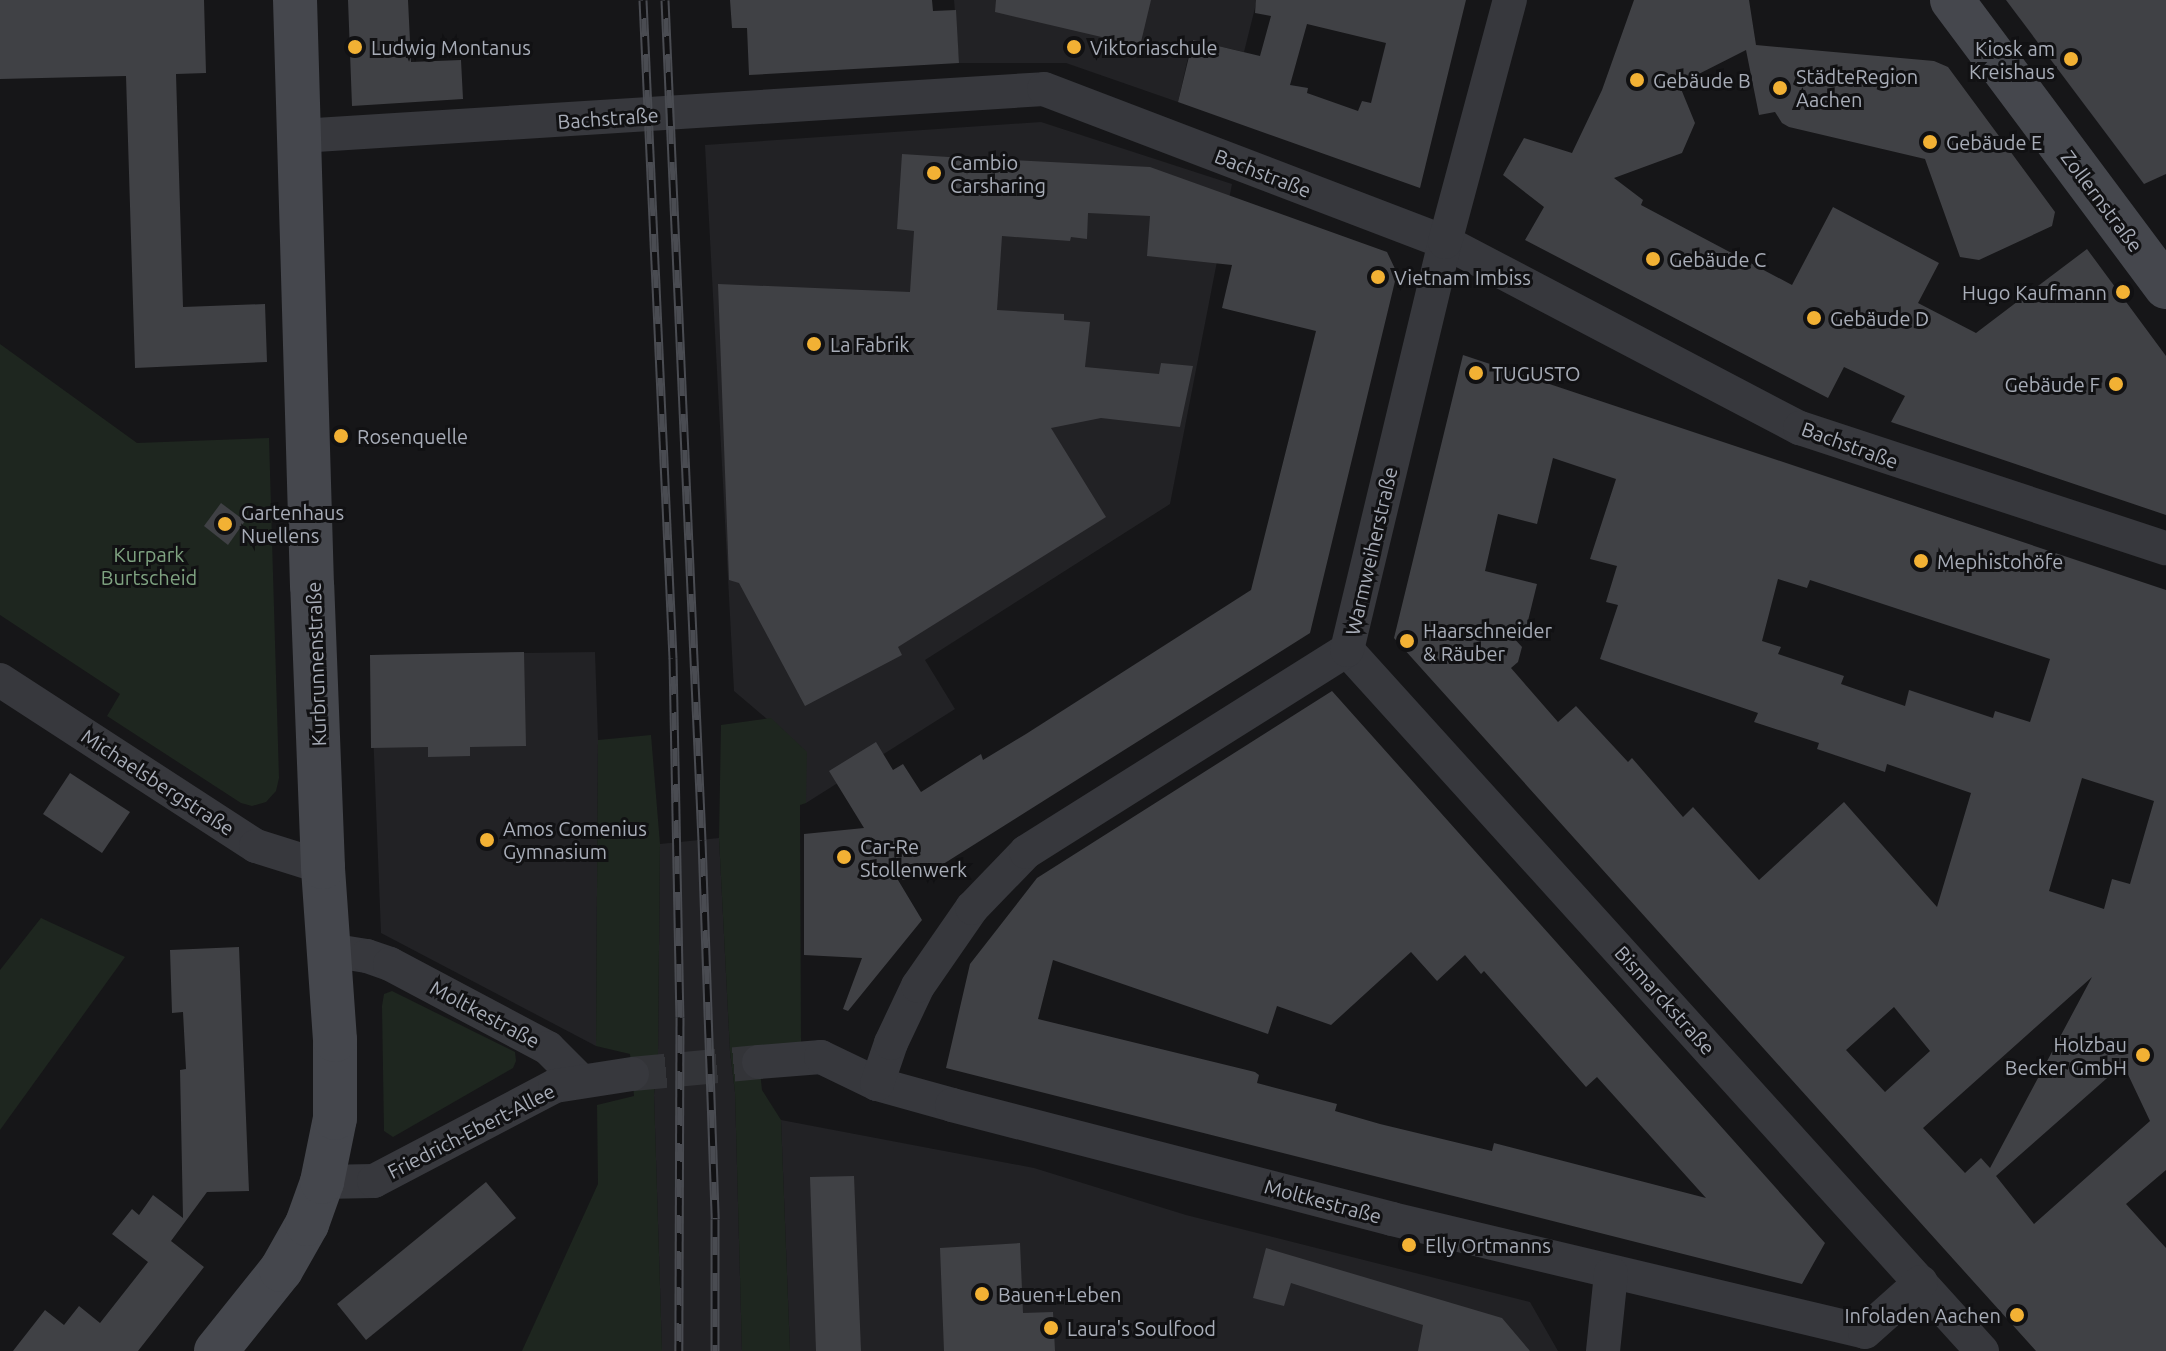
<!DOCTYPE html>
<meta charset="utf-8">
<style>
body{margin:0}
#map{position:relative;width:2166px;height:1351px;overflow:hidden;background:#161618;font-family:Ubuntu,sans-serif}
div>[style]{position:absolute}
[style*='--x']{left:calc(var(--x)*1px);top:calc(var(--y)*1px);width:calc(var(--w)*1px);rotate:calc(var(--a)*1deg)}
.built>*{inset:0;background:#222225}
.green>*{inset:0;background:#1e261f}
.building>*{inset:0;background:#404145}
.street-tunnel>*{height:34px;margin-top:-17px;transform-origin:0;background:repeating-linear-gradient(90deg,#333438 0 34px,transparent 0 51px)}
.street>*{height:34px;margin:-17px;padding:0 17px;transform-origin:17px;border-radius:17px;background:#37383d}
.secondary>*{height:44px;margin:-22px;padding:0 22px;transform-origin:22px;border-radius:22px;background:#45474d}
.rail>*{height:9px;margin-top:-4.5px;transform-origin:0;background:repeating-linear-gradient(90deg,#111113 0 18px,#4a4c52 0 36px);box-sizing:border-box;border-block:2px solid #4a4c52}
.dots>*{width:22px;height:22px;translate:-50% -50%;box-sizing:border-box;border:4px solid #111113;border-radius:50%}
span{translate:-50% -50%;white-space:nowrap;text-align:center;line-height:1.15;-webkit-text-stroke:6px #111113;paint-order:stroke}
.poi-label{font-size:20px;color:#a8adb8}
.left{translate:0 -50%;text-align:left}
.right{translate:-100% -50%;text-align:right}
.street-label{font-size:20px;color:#a8adb8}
.park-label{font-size:20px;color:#7fa381}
</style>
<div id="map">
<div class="built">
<div style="clip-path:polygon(954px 0,1257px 0,1244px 52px,1192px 40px,1178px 102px,1066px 63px,959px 63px)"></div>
<div style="clip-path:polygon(1041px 122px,1232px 184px,1170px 504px,925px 660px,955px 709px,806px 803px,806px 752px,734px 691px,705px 145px)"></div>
<div style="clip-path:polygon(595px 652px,598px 740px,596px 1046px,381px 933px,370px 655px)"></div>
<div style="clip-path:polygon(719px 838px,730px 1051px,735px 1092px,742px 1351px,662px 1351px,654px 1095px,658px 1053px,660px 844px)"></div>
<div style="clip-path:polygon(781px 1120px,1034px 1168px,1186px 1215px,1530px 1302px,1558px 1351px,790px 1351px)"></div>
</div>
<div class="green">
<div style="clip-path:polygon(0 344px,137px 443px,269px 438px,279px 778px,276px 791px,266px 802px,252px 806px,241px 803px,107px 716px,120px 694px,0 615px)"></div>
<div style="clip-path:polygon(771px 718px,807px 752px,806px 803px,800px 805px,801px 1043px,759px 1062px,762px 1090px,781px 1120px,790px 1351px,742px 1351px,735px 1092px,730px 1051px,719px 838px,721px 725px)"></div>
<div style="clip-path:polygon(651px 735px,660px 844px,658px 1053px,654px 1095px,662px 1351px,522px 1351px,598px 1184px,597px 1105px,634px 1096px,630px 1054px,596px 1046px,598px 740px)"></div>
<div style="clip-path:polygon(41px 918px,125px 957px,0 1130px,0 970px)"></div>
<div style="clip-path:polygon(392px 991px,515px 1052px,516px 1061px,513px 1068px,393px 1137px,384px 1131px,382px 1006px,384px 994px)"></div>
</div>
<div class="building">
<div style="clip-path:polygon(0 0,204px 0,206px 73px,176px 74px,183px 307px,265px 304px,267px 362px,135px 368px,126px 76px,0 79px)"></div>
<div style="clip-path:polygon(348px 0,408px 0,411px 62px,461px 60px,463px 99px,352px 106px)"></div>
<div style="clip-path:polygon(730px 0,932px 0,933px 11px,956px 10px,959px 63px,749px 75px,747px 28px,732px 28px)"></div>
<div style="clip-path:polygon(996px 0,1151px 0,1140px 46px,995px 12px)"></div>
<div style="clip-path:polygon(evenodd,1256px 0,1466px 0,1420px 188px,1178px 102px,1193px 40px,1260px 56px,1271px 16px,1255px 13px,1256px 0,1307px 24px,1386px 43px,1371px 103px,1362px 101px,1358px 111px,1307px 93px,1308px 88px,1290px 85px,1307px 24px)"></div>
<div style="clip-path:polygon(1634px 0,1749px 0,1756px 45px,1934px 61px,1948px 67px,2055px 212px,2052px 226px,1979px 260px,1960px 257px,1925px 159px,1789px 127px,1782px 123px,1775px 112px,1759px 115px,1746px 50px,1679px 84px,1695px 123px,1682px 153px,1614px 178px,1643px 200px,1641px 205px,1792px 285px,1833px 207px,1939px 263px,1918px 303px,1976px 333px,2087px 249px,2166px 356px,2166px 515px,1891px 422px,1905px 396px,1844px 367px,1828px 398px,1525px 240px,1544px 207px,1503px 175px,1524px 138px,1572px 153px,1602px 90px)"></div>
<div style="clip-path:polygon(2006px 0,2166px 0,2166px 174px,2144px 184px)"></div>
<div style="clip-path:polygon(902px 154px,964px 158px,967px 175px,970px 158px,1150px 167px,1387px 252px,1397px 273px,1310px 633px,921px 878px,898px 880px,922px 920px,848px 1011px,843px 1009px,862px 958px,804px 955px,804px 834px,864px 828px,829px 771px,876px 742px,893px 770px,903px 764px,921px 792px,981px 754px,983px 760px,1026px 734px,1251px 590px,1316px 331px,1222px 308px,1232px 265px,1147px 256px,1150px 216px,1088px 213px,1087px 239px,1071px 237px,1070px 241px,1002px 236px,997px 310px,1064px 314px,1064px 320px,1090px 322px,1085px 367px,1159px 374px,1161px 363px,1193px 366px,1180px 427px,1101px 418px,1051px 428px,1106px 517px,898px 647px,902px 655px,805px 706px,739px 583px,729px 580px,718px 284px,910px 292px,914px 231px,897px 229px)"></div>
<div style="clip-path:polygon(evenodd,1463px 355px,2166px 590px,2166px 1170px,2126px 1204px,2166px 1248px,2166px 1351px,2036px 1351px,1394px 638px,1463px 355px,1553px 458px,1616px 479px,1590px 559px,1617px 566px,1606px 602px,1618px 605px,1600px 659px,1758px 713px,1754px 722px,1819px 743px,1817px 749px,1885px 772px,1887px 764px,1971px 793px,1937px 907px,1844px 802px,1759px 880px,1693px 807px,1683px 817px,1632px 758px,1628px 762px,1576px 706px,1558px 722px,1511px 668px,1518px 662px,1522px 647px,1511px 635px,1523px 641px,1537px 584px,1485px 571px,1498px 514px,1537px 524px,1553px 458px,1463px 355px,1778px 579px,1807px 588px,1810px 580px,2050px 659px,2030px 722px,1995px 711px,1993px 718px,1909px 690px,1905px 706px,1841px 684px,1844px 676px,1778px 654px,1781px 647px,1762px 641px,1778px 579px,1463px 355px,2082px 778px,2154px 801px,2130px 884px,2112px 879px,2104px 909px,2049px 891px,2082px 778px,1463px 355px,2092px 977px,1990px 1168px,1981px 1158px,1965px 1173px,1923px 1128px,2092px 977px,1463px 355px,1894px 1007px,1930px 1051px,1885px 1092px,1846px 1050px,1894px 1007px,1463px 355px,2123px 1064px,2150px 1121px,2034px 1224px,1996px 1176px,2123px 1064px)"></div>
<div style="clip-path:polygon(221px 503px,245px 521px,228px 545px,204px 526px)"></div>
<div style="clip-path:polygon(524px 652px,526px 746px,470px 747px,470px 756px,428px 757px,428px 747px,371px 748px,370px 655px)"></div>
<div style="clip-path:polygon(evenodd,1332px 691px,1825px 1243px,1802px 1284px,946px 1068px,970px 964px,1037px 878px,1332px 691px,1411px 952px,1437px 981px,1465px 955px,1481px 974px,1484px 971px,1586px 1087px,1597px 1077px,1706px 1198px,1494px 1143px,1492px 1151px,1380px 1124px,1335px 1111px,1337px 1104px,1257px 1083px,1259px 1075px,1255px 1072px,1038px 1019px,1053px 960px,1268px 1034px,1277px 1006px,1331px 1025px,1411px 952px)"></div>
<div style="clip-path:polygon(70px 773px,130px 812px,102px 853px,43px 814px)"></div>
<div style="clip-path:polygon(239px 947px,249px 1191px,207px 1192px,171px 1241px,204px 1267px,138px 1351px,13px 1351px,45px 1310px,64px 1325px,79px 1306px,100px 1323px,148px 1262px,112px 1234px,132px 1209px,139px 1215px,153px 1195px,183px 1218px,180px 1070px,186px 1069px,183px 1012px,172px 1013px,170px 950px)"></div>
<div style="clip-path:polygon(854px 1176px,861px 1351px,816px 1351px,810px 1177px)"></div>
<div style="clip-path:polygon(486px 1182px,516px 1218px,366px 1340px,337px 1304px)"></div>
<div style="clip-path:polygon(1020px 1243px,1023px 1313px,1053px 1312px,1055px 1351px,944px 1351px,940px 1248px)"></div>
<div style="clip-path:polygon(1266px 1248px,1502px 1318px,1530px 1351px,1418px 1351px,1423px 1325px,1291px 1283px,1284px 1306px,1253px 1298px)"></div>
</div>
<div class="street-tunnel">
<div style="--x:632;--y:1074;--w:128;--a:-5.4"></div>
</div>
<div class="street">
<div style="--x:300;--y:136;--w:745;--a:-3.61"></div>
<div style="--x:1044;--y:89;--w:429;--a:20.9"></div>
<div style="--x:1445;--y:242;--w:401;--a:27.7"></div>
<div style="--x:1800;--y:428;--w:385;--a:18.2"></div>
<div style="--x:1347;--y:650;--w:946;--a:47.83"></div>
<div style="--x:0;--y:680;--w:305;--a:33"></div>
<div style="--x:256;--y:846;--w:70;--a:17.4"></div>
<div style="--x:329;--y:950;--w:38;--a:9"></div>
<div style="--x:367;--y:956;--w:24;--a:19"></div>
<div style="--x:390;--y:964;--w:179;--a:28"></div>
<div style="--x:548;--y:1048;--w:47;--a:45"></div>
<div style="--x:759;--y:1062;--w:62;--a:-4.6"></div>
<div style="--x:821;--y:1057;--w:62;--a:25.7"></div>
<div style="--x:877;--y:1084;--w:78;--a:15.6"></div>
<div style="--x:952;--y:1105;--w:455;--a:14.5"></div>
<div style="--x:1392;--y:1219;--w:486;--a:13.4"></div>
<div style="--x:1865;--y:1332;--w:75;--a:-41.8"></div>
<div style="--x:877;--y:1084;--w:43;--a:-71.1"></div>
<div style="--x:891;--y:1043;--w:63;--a:-64.7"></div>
<div style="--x:918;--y:986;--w:95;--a:-55.3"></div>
<div style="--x:972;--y:908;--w:78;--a:-46"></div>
<div style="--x:1026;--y:852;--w:379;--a:-32.2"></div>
<div style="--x:1347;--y:650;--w:420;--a:-76.5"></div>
<div style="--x:1445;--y:242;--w:251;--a:-75"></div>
<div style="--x:322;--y:1182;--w:52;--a:-1.1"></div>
<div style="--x:374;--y:1181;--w:204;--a:-27.7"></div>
<div style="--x:555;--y:1086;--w:78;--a:-8.9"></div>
<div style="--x:1603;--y:1351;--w:78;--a:-84.1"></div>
</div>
<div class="secondary">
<div style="--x:1952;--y:0;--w:358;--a:53.3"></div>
<div style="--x:216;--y:1351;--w:104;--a:-51.3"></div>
<div style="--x:281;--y:1270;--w:53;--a:-60.5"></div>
<div style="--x:307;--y:1224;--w:45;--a:-70.3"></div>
<div style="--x:322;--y:1182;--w:65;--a:-78.5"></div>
<div style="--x:335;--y:1118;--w:78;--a:-90"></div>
<div style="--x:335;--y:1040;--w:173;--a:-94"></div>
<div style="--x:323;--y:867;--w:281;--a:-92.2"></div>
<div style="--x:312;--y:586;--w:586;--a:-91.66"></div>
</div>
<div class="rail">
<div style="--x:643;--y:0;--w:659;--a:87.39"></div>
<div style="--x:673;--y:658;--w:359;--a:88.9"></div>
<div style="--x:680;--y:1017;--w:334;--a:90.2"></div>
<div style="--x:665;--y:0;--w:841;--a:87.48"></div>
<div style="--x:702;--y:840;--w:379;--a:88"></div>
<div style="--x:715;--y:1219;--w:132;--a:90"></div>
</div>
<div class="dots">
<div style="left:355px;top:47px;background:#f2b134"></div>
<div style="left:1074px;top:47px;background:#f2b134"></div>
<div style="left:2071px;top:59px;background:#f2b134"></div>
<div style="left:1637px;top:80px;background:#f2b134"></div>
<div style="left:1780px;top:88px;background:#f2b134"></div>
<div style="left:1930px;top:142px;background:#f2b134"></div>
<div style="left:934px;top:173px;background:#f2b134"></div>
<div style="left:1653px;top:259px;background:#f2b134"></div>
<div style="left:1378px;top:277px;background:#f2b134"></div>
<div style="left:2123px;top:292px;background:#f2b134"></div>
<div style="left:1814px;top:318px;background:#f2b134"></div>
<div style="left:814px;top:344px;background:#f2b134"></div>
<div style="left:1476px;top:373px;background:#f2b134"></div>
<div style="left:2116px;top:384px;background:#f2b134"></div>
<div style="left:341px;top:436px;background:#f2b134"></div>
<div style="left:225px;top:524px;background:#f2b134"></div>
<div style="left:1921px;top:561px;background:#f2b134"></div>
<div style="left:1407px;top:641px;background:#f2b134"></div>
<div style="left:487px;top:840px;background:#f2b134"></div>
<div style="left:844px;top:857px;background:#f2b134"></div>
<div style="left:2143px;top:1055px;background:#f2b134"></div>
<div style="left:1409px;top:1245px;background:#f2b134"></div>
<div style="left:982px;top:1294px;background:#f2b134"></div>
<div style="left:2017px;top:1315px;background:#f2b134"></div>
<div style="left:1051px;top:1328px;background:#f2b134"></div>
</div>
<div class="poi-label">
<span class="left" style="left:371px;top:47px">Ludwig Montanus</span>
<span class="left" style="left:1090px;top:47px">Viktoriaschule</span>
<span class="right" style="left:2055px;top:60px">Kiosk am<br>Kreishaus</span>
<span class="left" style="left:1796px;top:88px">StädteRegion<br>Aachen</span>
<span class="left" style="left:1653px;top:80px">Gebäude B</span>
<span class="left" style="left:1946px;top:142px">Gebäude E</span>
<span class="left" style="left:950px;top:174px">Cambio<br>Carsharing</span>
<span class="left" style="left:1669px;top:259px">Gebäude C</span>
<span class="left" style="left:1394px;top:277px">Vietnam Imbiss</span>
<span class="right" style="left:2107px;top:292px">Hugo Kaufmann</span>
<span class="left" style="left:1830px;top:318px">Gebäude D</span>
<span class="left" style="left:830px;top:344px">La Fabrik</span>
<span class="left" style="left:1492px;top:373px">TUGUSTO</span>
<span class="right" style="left:2100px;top:384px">Gebäude F</span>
<span class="left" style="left:357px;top:436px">Rosenquelle</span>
<span class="left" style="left:241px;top:524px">Gartenhaus<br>Nuellens</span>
<span class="left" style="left:1937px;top:561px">Mephistohöfe</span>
<span class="left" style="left:1423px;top:642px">Haarschneider<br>&amp; Räuber</span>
<span class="left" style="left:503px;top:840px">Amos Comenius<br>Gymnasium</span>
<span class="left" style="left:860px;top:858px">Car-Re<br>Stollenwerk</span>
<span class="right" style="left:2127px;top:1056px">Holzbau<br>Becker GmbH</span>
<span class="left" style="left:1425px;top:1245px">Elly Ortmanns</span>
<span class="left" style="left:998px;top:1294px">Bauen+Leben</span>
<span class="right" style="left:2001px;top:1315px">Infoladen Aachen</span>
<span class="left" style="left:1067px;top:1328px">Laura's Soulfood</span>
</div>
<div class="street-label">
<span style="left:608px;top:118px;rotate:-4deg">Bachstraße</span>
<span style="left:1263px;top:173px;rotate:21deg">Bachstraße</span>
<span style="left:2102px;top:201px;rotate:53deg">Zollernstraße</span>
<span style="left:1850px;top:445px;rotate:20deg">Bachstraße</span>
<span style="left:1371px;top:551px;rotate:-77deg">Warmweiherstraße</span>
<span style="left:316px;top:664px;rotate:-92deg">Kurbrunnenstraße</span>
<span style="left:158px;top:782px;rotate:33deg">Michaelsbergstraße</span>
<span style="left:1665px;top:1000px;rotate:48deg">Bismarckstraße</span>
<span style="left:485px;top:1014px;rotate:28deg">Moltkestraße</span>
<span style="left:471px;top:1131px;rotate:-27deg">Friedrich-Ebert-Allee</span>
<span style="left:1323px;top:1201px;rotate:15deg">Moltkestraße</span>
</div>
<div class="park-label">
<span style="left:149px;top:566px">Kurpark<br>Burtscheid</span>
</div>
</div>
